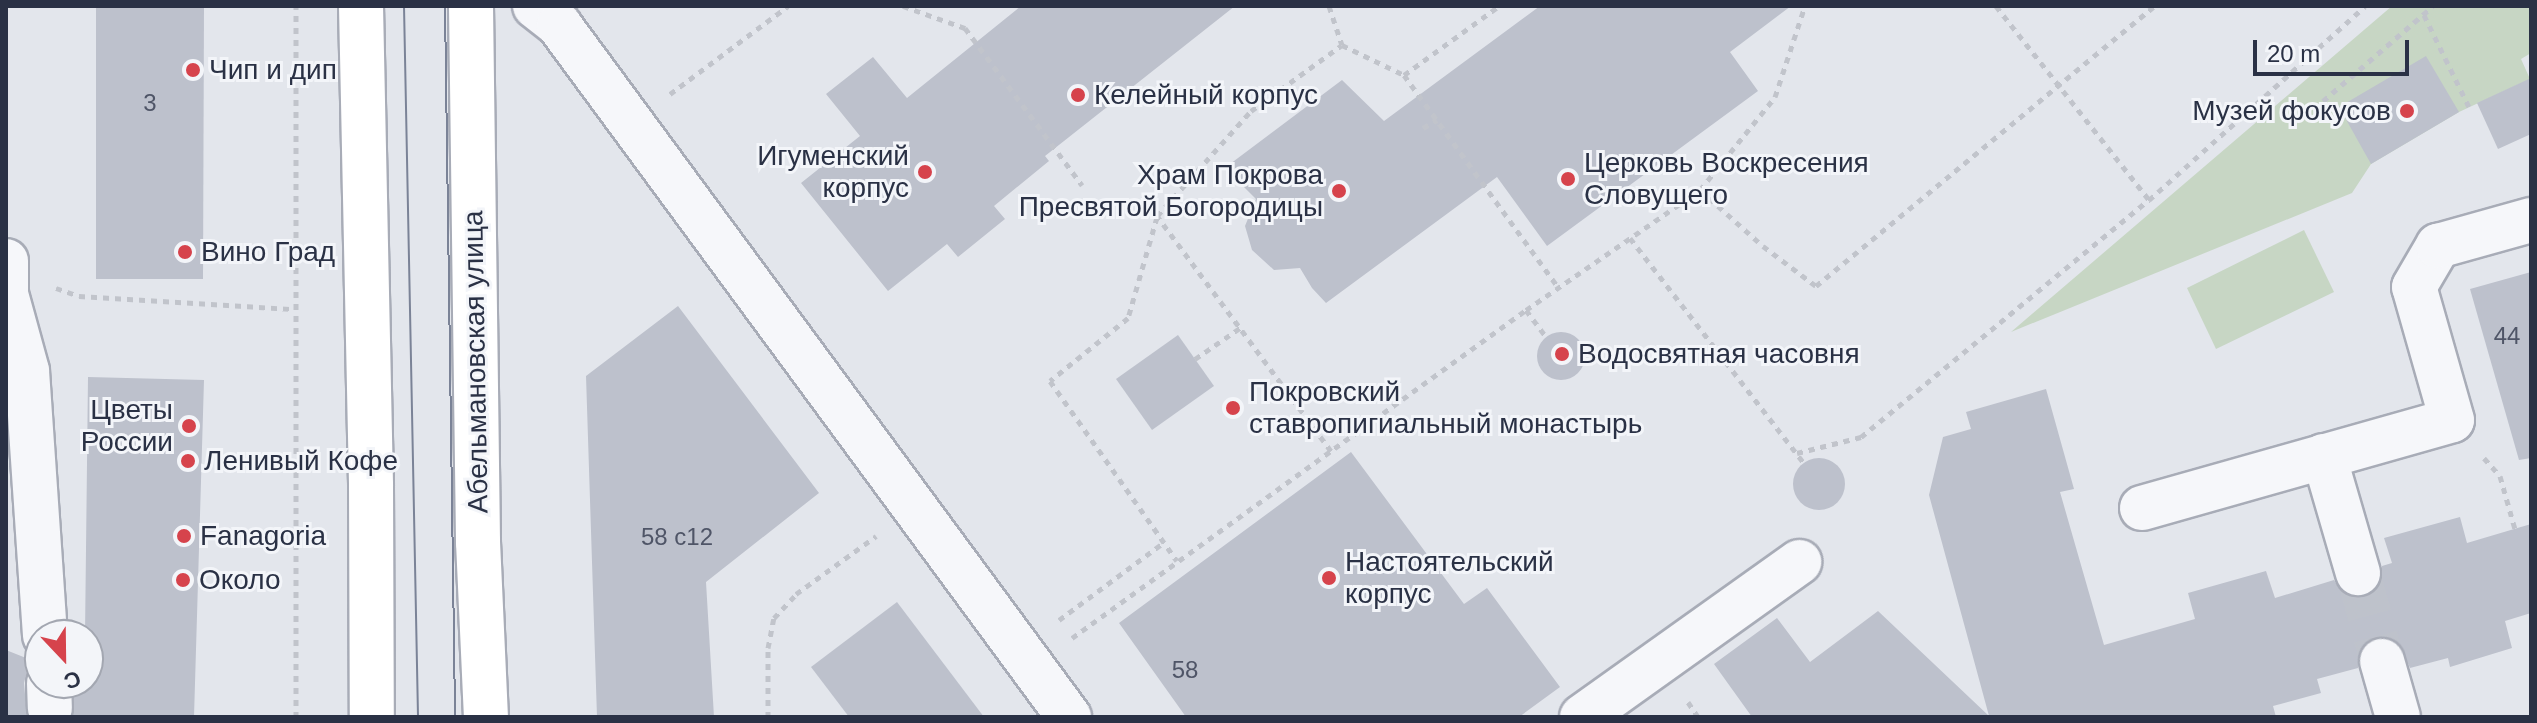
<!DOCTYPE html>
<meta charset="utf-8">
<style>
body{margin:0}
#map{position:relative;width:2537px;height:723px;overflow:hidden;background:#e3e6ec;font-family:Arial,sans-serif}
div>[style]{position:absolute}
[style*='--x']{left:calc(var(--x)*1px);top:calc(var(--y)*1px);width:calc(var(--w)*1px);rotate:calc(var(--a)*1deg)}
.green>*{inset:0;background:#c7d6c4}
.building>*{inset:0;background:#bdc1cc}
.round{border-radius:50%}
.minor-tunnel>*{height:44px;margin-top:-22px;transform-origin:0;background:repeating-linear-gradient(90deg,#bec2cb 0 44px,transparent 0 66px)}
.path>*{height:5px;margin-top:-2.5px;transform-origin:0;background:repeating-linear-gradient(90deg,#c1c4cb 0 6px,transparent 0 12px)}
.roads{filter:drop-shadow(2px 0 #a8acb7) drop-shadow(-2px 0 #a8acb7) drop-shadow(0 2px #a8acb7) drop-shadow(0 -2px #a8acb7)}
.minor>*{height:44px;margin:-22px;padding:0 22px;transform-origin:22px;border-radius:22px;background:#f6f7fa}
.major>*{height:44px;margin:-22px;padding:0 22px;transform-origin:22px;border-radius:22px;background:#fff}
.tram>*{height:2px;margin:-1px;padding:0 1px;transform-origin:1px;border-radius:1px;background:#7b8397}
.dots>*{width:22px;height:22px;translate:-50% -50%;box-sizing:border-box;border:4px solid #f3f5f9;border-radius:50%}
span{translate:-50% -50%;white-space:nowrap;text-align:center;line-height:1.15;-webkit-text-stroke:6px #f3f5f9;paint-order:stroke}
.number-label{font-size:24px;color:#4f5567}
.number-label span{-webkit-text-stroke-width:0}
.poi-label{font-size:28px;color:#2a3145}
.left{translate:0 -50%;text-align:left}
.right{translate:-100% -50%;text-align:right}
.street-label{font-size:28px;color:#2a3145}
.frame{position:absolute;inset:0;border:8px solid #2a3145;pointer-events:none}
.north{position:absolute;left:24px;top:619px;width:80px;height:80px;box-sizing:border-box;background:#f3f5f9;border:2px solid #a3a7b1;border-radius:50%;rotate:158deg;font-size:22px;font-weight:700;line-height:32px;text-align:center;color:#2a3145}
.north::after{content:'';display:block;margin:auto;width:28px;height:36px;background:#d6434c;clip-path:polygon(50% 0,100% 100%,50% 72%,0 100%)}
.scale{position:absolute;left:2253px;top:40px;width:156px;height:36px;box-sizing:border-box;border:4px solid #2a3145;border-top:0;padding-left:10px;font-size:24px;line-height:28px;white-space:nowrap;color:#2a3145;-webkit-text-stroke:6px #f3f5f9;paint-order:stroke}
</style>
<div id="map">
<div class="green">
<div style="clip-path:polygon(2392px 6px,2531px 6px,2531px 53px,2521px 59px,2530px 79px,2459px 112px,2371px 164px,2352px 193px,2011px 332px)"></div>
<div style="clip-path:polygon(2304px 230px,2334px 292px,2216px 349px,2187px 288px)"></div>
</div>
<div class="building">
<div style="clip-path:polygon(96px 6px,204px 6px,203px 279px,96px 279px)"></div>
<div style="clip-path:polygon(1021px 6px,1235px 6px,1045px 156px,1049px 161px,994px 206px,1005px 219px,958px 257px,947px 244px,888px 291px,801px 183px,860px 136px,826px 94px,873px 57px,907px 98px)"></div>
<div style="clip-path:polygon(1540px 6px,1791px 6px,1730px 52px,1758px 91px,1547px 246px,1497px 177px,1326px 303px,1312px 288px,1300px 268px,1274px 270px,1252px 250px,1245px 226px,1256px 199px,1241px 184px,1230px 164px,1342px 80px,1384px 121px)"></div>
<div style="clip-path:polygon(2426px 56px,2459px 112px,2371px 164px,2339px 107px)"></div>
<div style="clip-path:polygon(2531px 78px,2531px 134px,2498px 149px,2477px 103px)"></div>
<div style="clip-path:polygon(2531px 272px,2531px 458px,2519px 460px,2470px 289px)"></div>
<div style="clip-path:polygon(678px 306px,819px 493px,706px 582px,714px 717px,597px 717px,586px 376px)"></div>
<div class="round" style="left:1537px;top:332px;width:48px;height:48px"></div>
<div style="clip-path:polygon(1178px 335px,1214px 386px,1152px 430px,1116px 379px)"></div>
<div style="clip-path:polygon(88px 377px,204px 380px,194px 717px,73px 717px,74px 683px,88px 683px,88px 635px,85px 635px)"></div>
<div style="clip-path:polygon(2046px 389px,2074px 489px,2060px 492px,2104px 645px,2195px 619px,2188px 593px,2266px 571px,2275px 598px,2334px 580px,2340px 590px,2351px 597px,2366px 597px,2375px 591px,2382px 580px,2382px 566px,2392px 563px,2384px 538px,2460px 517px,2467px 543px,2531px 524px,2531px 613px,2505px 621px,2512px 648px,2450px 667px,2448px 658px,2410px 668px,2399px 643px,2387px 637px,2374px 637px,2365px 643px,2358px 654px,2358px 668px,2317px 679px,2321px 693px,2273px 706px,2276px 717px,1752px 717px,1714px 664px,1777px 618px,1810px 662px,1878px 611px,1989px 716px,1929px 495px,1943px 437px,1971px 429px,1966px 412px)"></div>
<div style="clip-path:polygon(1351px 452px,1464px 604px,1487px 588px,1560px 687px,1519px 717px,1186px 717px,1119px 623px)"></div>
<div class="round" style="left:1793px;top:458px;width:52px;height:52px"></div>
<div style="clip-path:polygon(897px 602px,984px 717px,849px 717px,811px 667px)"></div>
<div style="clip-path:polygon(6px 650px,36px 662px,27px 671px,24px 683px,27px 717px,6px 717px)"></div>
</div>
<div class="minor-tunnel">
<div style="--x:2358;--y:573;--w:91;--a:74.7"></div>
</div>
<div class="path">
<div style="--x:903;--y:6;--w:66;--a:19.5"></div>
<div style="--x:965;--y:28;--w:196;--a:53.3"></div>
<div style="--x:1329;--y:6;--w:41;--a:71.6"></div>
<div style="--x:1996;--y:6;--w:247;--a:51.7"></div>
<div style="--x:2424;--y:15;--w:102;--a:63.9"></div>
<div style="--x:1404;--y:75;--w:262;--a:54"></div>
<div style="--x:670;--y:94;--w:147;--a:-36.7"></div>
<div style="--x:2323;--y:101;--w:145;--a:-40.8"></div>
<div style="--x:1423;--y:128;--w:16;--a:-30"></div>
<div style="--x:1700;--y:190;--w:84;--a:41.6"></div>
<div style="--x:1763;--y:246;--w:66;--a:37"></div>
<div style="--x:1816;--y:286;--w:440;--a:-39.6"></div>
<div style="--x:1157;--y:217;--w:105;--a:106"></div>
<div style="--x:1128;--y:318;--w:100;--a:141.1"></div>
<div style="--x:1050;--y:381;--w:220;--a:54.8"></div>
<div style="--x:1630;--y:238;--w:284;--a:52.3"></div>
<div style="--x:56;--y:288;--w:24;--a:19"></div>
<div style="--x:79;--y:296;--w:215;--a:3.5"></div>
<div style="--x:1526;--y:310;--w:34;--a:53"></div>
<div style="--x:1195;--y:359;--w:55;--a:-34.6"></div>
<div style="--x:1331;--y:451;--w:292;--a:-126.5"></div>
<div style="--x:1157;--y:216;--w:141;--a:-48.2"></div>
<div style="--x:1251;--y:111;--w:112;--a:-36"></div>
<div style="--x:1342;--y:45;--w:69;--a:25.8"></div>
<div style="--x:1404;--y:75;--w:117;--a:-36"></div>
<div style="--x:1797;--y:453;--w:66;--a:-14"></div>
<div style="--x:1861;--y:437;--w:373;--a:-39.5"></div>
<div style="--x:2149;--y:200;--w:290;--a:-41.9"></div>
<div style="--x:2484;--y:458;--w:24;--a:48"></div>
<div style="--x:2500;--y:476;--w:55;--a:74.2"></div>
<div style="--x:1059;--y:620;--w:129;--a:-36.5"></div>
<div style="--x:1072;--y:638;--w:560;--a:-35.85"></div>
<div style="--x:1526;--y:310;--w:211;--a:-34.6"></div>
<div style="--x:1700;--y:190;--w:119;--a:-51.1"></div>
<div style="--x:1775;--y:97;--w:96;--a:-71.8"></div>
<div style="--x:1688;--y:702;--w:18;--a:56"></div>
<div style="--x:296;--y:717;--w:711;--a:-90"></div>
<div style="--x:768;--y:717;--w:69;--a:-90"></div>
<div style="--x:768;--y:648;--w:31;--a:-79"></div>
<div style="--x:774;--y:618;--w:33;--a:-47"></div>
<div style="--x:796;--y:594;--w:99;--a:-35.9"></div>
</div>
<div class="roads">
<div class="minor">
<div style="--x:535;--y:6;--w:31;--a:38"></div>
<div style="--x:559;--y:25;--w:860;--a:53.61"></div>
<div style="--x:6;--y:261;--w:33;--a:90"></div>
<div style="--x:6;--y:294;--w:80;--a:74.7"></div>
<div style="--x:27;--y:371;--w:265;--a:86.1"></div>
<div style="--x:2324;--y:456;--w:122;--a:73.8"></div>
<div style="--x:2142;--y:508;--w:322;--a:-15.8"></div>
<div style="--x:2452;--y:420;--w:138;--a:-105.9"></div>
<div style="--x:2414;--y:287;--w:48;--a:-59.7"></div>
<div style="--x:2438;--y:246;--w:97;--a:-15.6"></div>
<div style="--x:2382;--y:661;--w:58;--a:74.1"></div>
<div style="--x:49;--y:683;--w:25;--a:88"></div>
<div style="--x:1582;--y:717;--w:267;--a:-35.5"></div>
</div>
<div class="major">
<div style="--x:361;--y:6;--w:480;--a:88.8"></div>
<div style="--x:371;--y:486;--w:231;--a:89.8"></div>
<div style="--x:471;--y:6;--w:536;--a:89.25"></div>
<div style="--x:478;--y:542;--w:175;--a:87.4"></div>
</div>
</div>
<div class="tram">
<div style="--x:404;--y:6;--w:711;--a:88.87"></div>
<div style="--x:445;--y:6;--w:711;--a:89.19"></div>
</div>
<div class="dots">
<div style="left:193px;top:70px;background:#d6434c"></div>
<div style="left:1078px;top:95px;background:#d6434c"></div>
<div style="left:2407px;top:111px;background:#d6434c"></div>
<div style="left:925px;top:172px;background:#d6434c"></div>
<div style="left:1568px;top:179px;background:#d6434c"></div>
<div style="left:1339px;top:191px;background:#d6434c"></div>
<div style="left:185px;top:252px;background:#d6434c"></div>
<div style="left:1562px;top:354px;background:#d6434c"></div>
<div style="left:1233px;top:408px;background:#d6434c"></div>
<div style="left:189px;top:426px;background:#d6434c"></div>
<div style="left:188px;top:461px;background:#d6434c"></div>
<div style="left:184px;top:536px;background:#d6434c"></div>
<div style="left:1329px;top:578px;background:#d6434c"></div>
<div style="left:183px;top:580px;background:#d6434c"></div>
</div>
<div class="number-label">
<span style="left:150px;top:103px">3</span>
<span style="left:2507px;top:336px">44</span>
<span style="left:677px;top:537px">58 с12</span>
<span style="left:1185px;top:670px">58</span>
</div>
<div class="poi-label">
<span class="left" style="left:209px;top:70px">Чип и дип</span>
<span class="left" style="left:1094px;top:95px">Келейный корпус</span>
<span class="right" style="left:2391px;top:111px">Музей фокусов</span>
<span class="right" style="left:909px;top:172px">Игуменский<br>корпус</span>
<span class="left" style="left:1584px;top:179px">Церковь Воскресения<br>Словущего</span>
<span class="right" style="left:1323px;top:191px">Храм Покрова<br>Пресвятой Богородицы</span>
<span class="left" style="left:201px;top:252px">Вино Град</span>
<span class="left" style="left:1578px;top:354px">Водосвятная часовня</span>
<span class="left" style="left:1249px;top:408px">Покровский<br>ставропигиальный монастырь</span>
<span class="right" style="left:173px;top:426px">Цветы<br>России</span>
<span class="left" style="left:204px;top:461px">Ленивый Кофе</span>
<span class="left" style="left:200px;top:536px">Fanagoria</span>
<span class="left" style="left:1345px;top:578px">Настоятельский<br>корпус</span>
<span class="left" style="left:199px;top:580px">Около</span>
</div>
<div class="street-label">
<span style="left:476px;top:362px;rotate:-91deg">Абельмановская улица</span>
</div>
<div class="frame"></div>
<div class="north">С</div>
<div class="scale">20 m</div>
</div>
